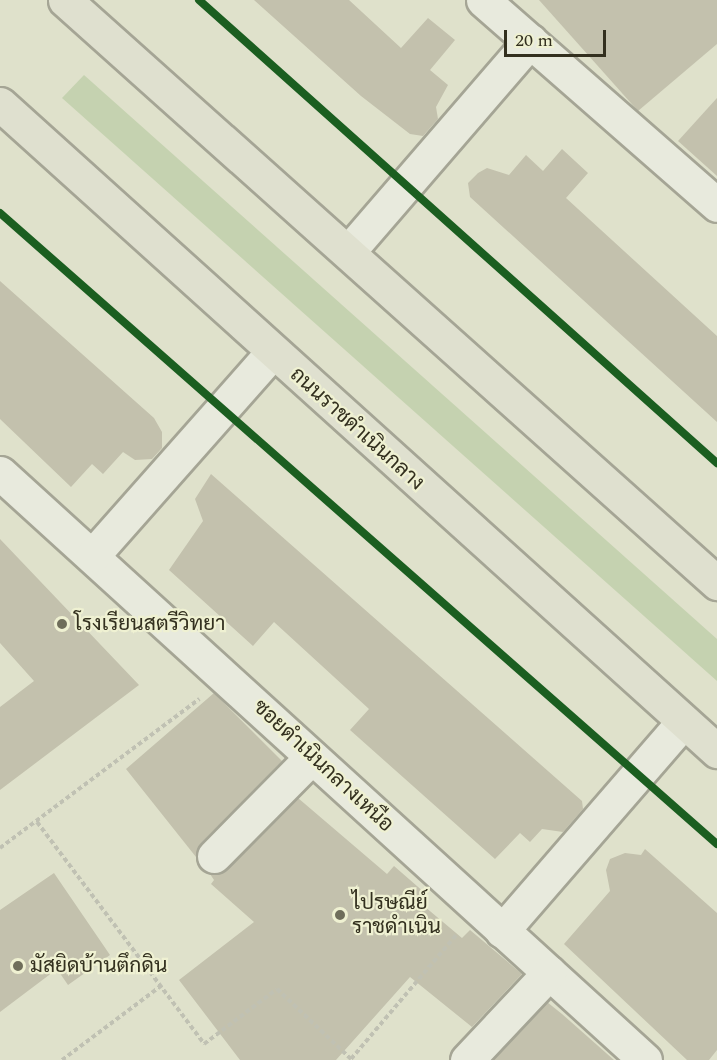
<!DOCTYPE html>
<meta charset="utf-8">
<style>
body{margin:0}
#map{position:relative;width:717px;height:1060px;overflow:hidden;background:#dfe1cb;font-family:Spectral,Sarabun,serif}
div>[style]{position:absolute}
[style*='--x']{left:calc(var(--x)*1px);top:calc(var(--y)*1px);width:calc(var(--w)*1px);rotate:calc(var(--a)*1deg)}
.green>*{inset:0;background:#c5d2b0}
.building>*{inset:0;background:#c3c1ad}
.path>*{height:4px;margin-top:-2px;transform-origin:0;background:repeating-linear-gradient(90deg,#c0c1b3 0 4.5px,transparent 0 7.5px)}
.roads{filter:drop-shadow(2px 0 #a5a595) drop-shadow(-2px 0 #a5a595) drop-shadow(0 2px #a5a595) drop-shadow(0 -2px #a5a595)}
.minor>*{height:33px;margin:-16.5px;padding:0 16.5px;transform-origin:16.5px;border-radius:16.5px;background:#e8eadd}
.major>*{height:33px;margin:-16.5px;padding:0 16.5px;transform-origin:16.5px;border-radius:16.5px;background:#dfe0cf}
.cycleway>*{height:8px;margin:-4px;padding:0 4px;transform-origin:4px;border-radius:4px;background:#1b5e20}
.dots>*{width:16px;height:16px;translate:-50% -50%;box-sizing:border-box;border:3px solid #eff1d2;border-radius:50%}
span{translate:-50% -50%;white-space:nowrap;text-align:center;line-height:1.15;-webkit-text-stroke:4.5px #eff1d2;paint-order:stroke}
.street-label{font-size:21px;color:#33301f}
.poi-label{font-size:21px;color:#33301f}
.left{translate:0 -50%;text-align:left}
.scale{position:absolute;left:504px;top:30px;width:102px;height:27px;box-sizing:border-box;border:3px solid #33301f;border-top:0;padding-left:8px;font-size:18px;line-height:21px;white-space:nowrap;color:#33301f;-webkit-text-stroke:4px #eff1d2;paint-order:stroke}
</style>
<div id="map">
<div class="green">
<div style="clip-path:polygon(84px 75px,717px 639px,717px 681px,62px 98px)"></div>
</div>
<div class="building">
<div style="clip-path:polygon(254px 0,349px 0,401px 48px,428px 18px,455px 40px,430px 70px,448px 85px,436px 107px,438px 119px,423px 136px,410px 134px,361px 96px)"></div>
<div style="clip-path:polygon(539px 0,717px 0,717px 44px,638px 111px)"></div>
<div style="clip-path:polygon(717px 98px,717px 176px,678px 141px)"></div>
<div style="clip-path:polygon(562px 149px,588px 173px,566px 198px,717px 336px,717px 422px,470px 197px,468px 183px,478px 173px,487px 168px,509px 175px,526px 155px,543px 171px)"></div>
<div style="clip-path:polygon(0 281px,154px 418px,162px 432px,162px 448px,152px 459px,135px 460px,123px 452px,103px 474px,92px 464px,71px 487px,0 419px)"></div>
<div style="clip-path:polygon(211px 474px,582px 801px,583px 809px,563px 832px,542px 829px,530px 842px,520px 833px,495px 859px,350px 730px,369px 709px,274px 622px,253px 646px,169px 570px,203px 521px,195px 499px)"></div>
<div style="clip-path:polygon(0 539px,139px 685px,0 790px,0 707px,34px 681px,0 643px)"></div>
<div style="clip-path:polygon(214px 693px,282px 761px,201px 843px,196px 857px,126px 769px)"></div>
<div style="clip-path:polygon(298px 798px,387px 874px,394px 866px,425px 893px,418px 901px,462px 938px,470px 930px,522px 974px,472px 1027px,410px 977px,336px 1060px,240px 1060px,179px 980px,254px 922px,211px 884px,214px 880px,210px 874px,227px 869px)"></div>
<div style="clip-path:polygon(645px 849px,717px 913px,717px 1050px,709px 1060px,687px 1060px,564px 944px,610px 891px,606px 870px,610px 859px,625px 853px,641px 855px)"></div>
<div style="clip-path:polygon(54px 873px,110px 955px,68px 985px,57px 969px,0 1012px,0 910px)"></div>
<div style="clip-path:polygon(547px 1002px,562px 1014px,614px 1060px,493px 1060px)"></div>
</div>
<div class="path">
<div style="--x:37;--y:822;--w:278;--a:53"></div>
<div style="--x:204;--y:1044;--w:91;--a:-37"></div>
<div style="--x:277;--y:989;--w:102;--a:43.4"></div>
<div style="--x:351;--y:1059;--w:164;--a:-49.7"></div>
<div style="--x:0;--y:848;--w:249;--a:-36.8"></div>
<div style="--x:62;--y:1060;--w:124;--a:-36.8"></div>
</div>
<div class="roads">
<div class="minor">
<div style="--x:483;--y:0;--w:311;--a:41.2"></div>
<div style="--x:348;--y:252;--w:279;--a:-49.2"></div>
<div style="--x:0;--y:473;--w:872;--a:42.3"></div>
<div style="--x:93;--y:555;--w:270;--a:-48.5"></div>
<div style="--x:214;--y:856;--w:139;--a:-45.3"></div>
<div style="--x:502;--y:931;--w:276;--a:-49.1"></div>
<div style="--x:467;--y:1060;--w:120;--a:-46.7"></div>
</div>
<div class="major">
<div style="--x:65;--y:0;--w:875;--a:41.8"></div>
<div style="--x:0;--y:104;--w:966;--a:42.06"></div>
</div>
</div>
<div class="cycleway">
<div style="--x:199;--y:0;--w:695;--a:41.79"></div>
<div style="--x:0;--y:213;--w:955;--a:41.35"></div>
</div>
<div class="dots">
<div style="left:62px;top:624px;background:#6f6e5b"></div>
<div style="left:340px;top:915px;background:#6f6e5b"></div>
<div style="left:18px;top:966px;background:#6f6e5b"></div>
</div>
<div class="street-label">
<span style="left:357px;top:429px;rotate:42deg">ถนนราชดำเนินกลาง</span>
<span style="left:323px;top:766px;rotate:43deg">ซอยดำเนินกลางเหนือ</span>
</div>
<div class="poi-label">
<span class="left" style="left:74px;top:624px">โรงเรียนสตรีวิทยา</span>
<span class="left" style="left:352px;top:915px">ไปรษณีย์<br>ราชดำเนิน</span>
<span class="left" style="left:30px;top:966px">มัสยิดบ้านตึกดิน</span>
</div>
<div class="scale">20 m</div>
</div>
